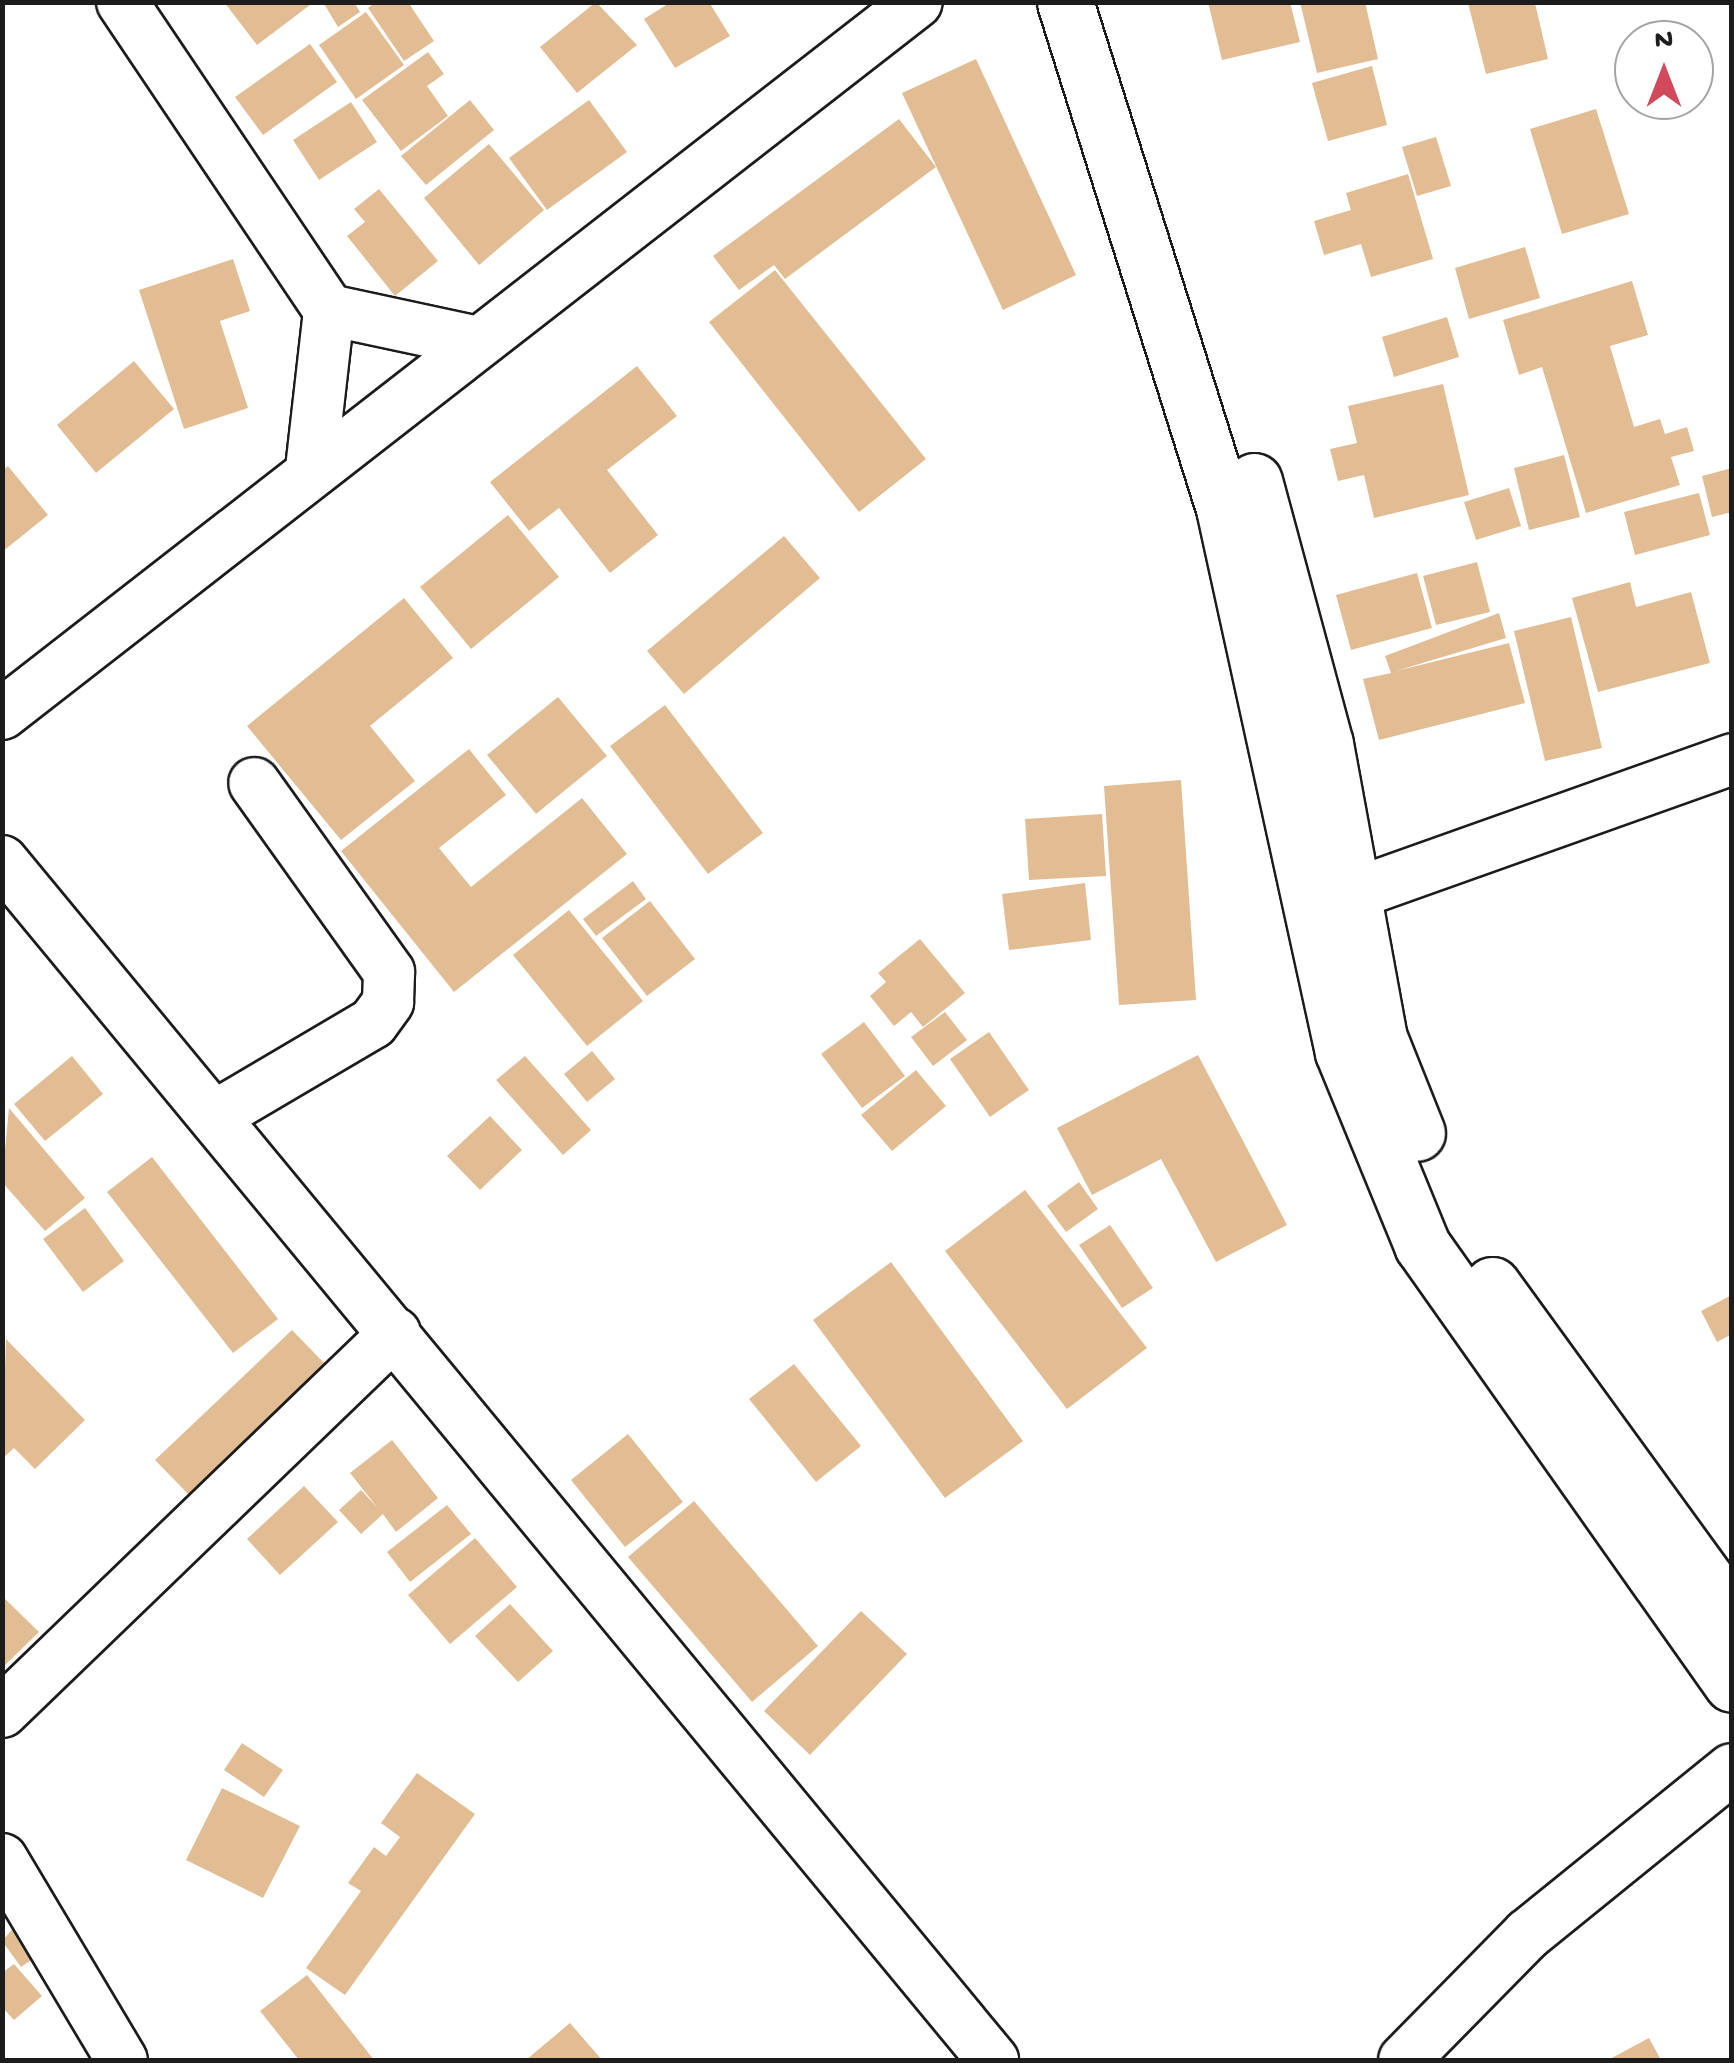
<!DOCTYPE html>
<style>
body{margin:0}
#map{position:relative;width:1734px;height:2063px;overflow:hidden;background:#fff;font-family:"Gochi Hand",sans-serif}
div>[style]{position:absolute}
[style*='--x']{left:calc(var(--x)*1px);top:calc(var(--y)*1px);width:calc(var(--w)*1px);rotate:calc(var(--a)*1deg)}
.building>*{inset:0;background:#e2bd93}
.roads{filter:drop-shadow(2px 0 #1c1c1c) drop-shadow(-2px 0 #1c1c1c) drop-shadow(0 2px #1c1c1c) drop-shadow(0 -2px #1c1c1c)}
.minor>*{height:50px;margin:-25px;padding:0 25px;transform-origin:25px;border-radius:25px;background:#fff}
.major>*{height:55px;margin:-27.5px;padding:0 27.5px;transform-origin:27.5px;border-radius:27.5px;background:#fff}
span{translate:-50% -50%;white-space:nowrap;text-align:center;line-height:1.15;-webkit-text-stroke:8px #fff;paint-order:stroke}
.frame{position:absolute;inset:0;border:5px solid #1c1c1c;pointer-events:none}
.north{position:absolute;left:1614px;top:20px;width:100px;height:100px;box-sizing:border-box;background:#fff;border:2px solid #a4a4a4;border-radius:50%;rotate:0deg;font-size:28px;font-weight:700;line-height:40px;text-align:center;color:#1c1c1c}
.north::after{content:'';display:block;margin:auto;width:35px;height:45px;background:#d1495b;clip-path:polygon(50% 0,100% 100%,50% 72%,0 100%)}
</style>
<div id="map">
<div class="building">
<div style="clip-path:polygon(224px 2px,314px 2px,257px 45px)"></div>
<div style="clip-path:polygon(323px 2px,354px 2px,360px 12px,338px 27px)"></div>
<div style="clip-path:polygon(376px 2px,408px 2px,434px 41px,404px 61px,368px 8px)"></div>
<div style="clip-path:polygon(596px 2px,637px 45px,577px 93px,540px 47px)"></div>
<div style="clip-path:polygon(671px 2px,709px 2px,730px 36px,675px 68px,644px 19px)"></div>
<div style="clip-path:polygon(1208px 2px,1290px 2px,1300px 42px,1222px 60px)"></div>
<div style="clip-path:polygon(1300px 2px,1365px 2px,1378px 59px,1317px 73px)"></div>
<div style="clip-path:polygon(1468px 3px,1535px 3px,1548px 59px,1486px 74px)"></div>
<div style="clip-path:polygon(366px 12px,404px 65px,356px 99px,319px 45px)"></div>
<div style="clip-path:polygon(310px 44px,337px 82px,263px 135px,235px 97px)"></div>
<div style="clip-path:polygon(428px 52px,444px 74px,427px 86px,448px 116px,401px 151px,362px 100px)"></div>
<div style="clip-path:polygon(976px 59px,1076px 275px,1003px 310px,902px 93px)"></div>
<div style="clip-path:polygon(1372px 66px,1387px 125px,1328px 141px,1312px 83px)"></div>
<div style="clip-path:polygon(470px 100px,494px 130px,426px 185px,401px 156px)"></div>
<div style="clip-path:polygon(589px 100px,627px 152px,547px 210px,509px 158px)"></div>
<div style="clip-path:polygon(351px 102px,377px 142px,319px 180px,293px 140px)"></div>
<div style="clip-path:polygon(1596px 109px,1629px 214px,1562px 234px,1530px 129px)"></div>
<div style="clip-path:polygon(899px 119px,936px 167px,785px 279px,774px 265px,739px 290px,713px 256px)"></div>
<div style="clip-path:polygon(1436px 137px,1451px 186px,1417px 196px,1402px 147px)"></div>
<div style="clip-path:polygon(489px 144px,544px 210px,479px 265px,424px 198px)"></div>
<div style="clip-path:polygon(1408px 174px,1433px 259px,1371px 277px,1361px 244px,1324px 255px,1314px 221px,1351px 210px,1346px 193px)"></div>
<div style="clip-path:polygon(379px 189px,438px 261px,395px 296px,347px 236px,365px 222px,354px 209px)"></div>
<div style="clip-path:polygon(1525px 247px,1540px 298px,1469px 319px,1455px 268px)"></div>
<div style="clip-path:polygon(233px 259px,250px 311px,220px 321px,248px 408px,184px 429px,139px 290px)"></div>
<div style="clip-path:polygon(775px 270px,926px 459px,859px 512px,709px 322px)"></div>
<div style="clip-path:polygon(1632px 281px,1648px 335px,1610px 346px,1634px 427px,1660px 419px,1665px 434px,1687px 427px,1694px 451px,1671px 457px,1680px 485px,1586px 513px,1542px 367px,1519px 375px,1503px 320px)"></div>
<div style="clip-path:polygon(1447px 317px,1459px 357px,1394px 377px,1382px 337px)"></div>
<div style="clip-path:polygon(134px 361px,174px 409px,96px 473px,57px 425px)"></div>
<div style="clip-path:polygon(637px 366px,677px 416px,607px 470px,658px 535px,610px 573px,559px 508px,529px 531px,490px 482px)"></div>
<div style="clip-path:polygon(1443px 384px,1469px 495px,1374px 518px,1364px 475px,1338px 481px,1330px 449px,1357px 443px,1348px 406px)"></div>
<div style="clip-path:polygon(1564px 455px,1580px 517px,1529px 530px,1514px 468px)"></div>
<div style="clip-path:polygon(8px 466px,48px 515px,2px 552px,2px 471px)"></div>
<div style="clip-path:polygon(1732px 468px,1732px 512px,1712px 517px,1702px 476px)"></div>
<div style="clip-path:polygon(1509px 488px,1521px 526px,1476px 540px,1464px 502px)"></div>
<div style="clip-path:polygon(1699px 493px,1710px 535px,1635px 555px,1624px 512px)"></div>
<div style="clip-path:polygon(508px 515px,559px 577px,471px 649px,420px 587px)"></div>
<div style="clip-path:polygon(784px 536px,820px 578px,684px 694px,647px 651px)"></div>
<div style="clip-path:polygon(1477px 562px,1490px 612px,1436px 625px,1423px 576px)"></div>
<div style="clip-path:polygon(1417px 573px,1432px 628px,1351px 650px,1336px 595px)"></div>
<div style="clip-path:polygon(1630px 582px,1636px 607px,1691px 592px,1710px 663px,1598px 692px,1572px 598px)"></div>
<div style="clip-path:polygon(404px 598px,453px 658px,370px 726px,415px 781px,341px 840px,247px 726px)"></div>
<div style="clip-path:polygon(1499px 613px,1506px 638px,1396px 671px,1509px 643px,1525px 703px,1379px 740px,1363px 679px,1391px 673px,1385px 656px)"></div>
<div style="clip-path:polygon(1571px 617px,1602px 748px,1545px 761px,1514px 631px)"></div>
<div style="clip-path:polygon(558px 697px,607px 756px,536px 814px,487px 755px)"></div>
<div style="clip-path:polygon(665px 705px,763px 833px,708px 874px,610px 746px)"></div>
<div style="clip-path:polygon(469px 749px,506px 795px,439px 848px,471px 887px,582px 798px,627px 854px,454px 992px,341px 851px)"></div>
<div style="clip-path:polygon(1181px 780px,1196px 1000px,1119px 1005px,1104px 786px)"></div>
<div style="clip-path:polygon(1102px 814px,1106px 876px,1029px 880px,1025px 819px)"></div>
<div style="clip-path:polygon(633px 881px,646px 899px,596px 936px,583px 919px)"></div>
<div style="clip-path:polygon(1085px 883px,1091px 940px,1009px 950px,1002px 894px)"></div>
<div style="clip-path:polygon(650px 901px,695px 959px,647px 996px,602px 938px)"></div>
<div style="clip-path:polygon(569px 910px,643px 1001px,587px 1046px,513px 955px)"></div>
<div style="clip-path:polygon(920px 939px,965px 993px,923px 1027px,911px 1012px,894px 1026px,870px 996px,886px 982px,878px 973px)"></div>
<div style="clip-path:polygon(945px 1012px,967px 1040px,933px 1066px,911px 1037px)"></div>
<div style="clip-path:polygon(864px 1022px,905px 1076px,862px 1108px,821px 1054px)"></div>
<div style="clip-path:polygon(989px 1032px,1029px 1090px,990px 1117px,950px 1059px)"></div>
<div style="clip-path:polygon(592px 1051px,615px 1079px,587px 1102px,564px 1074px)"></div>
<div style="clip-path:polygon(1198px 1055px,1287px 1225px,1216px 1262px,1161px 1159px,1092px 1195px,1057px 1128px)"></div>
<div style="clip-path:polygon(72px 1056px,103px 1094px,45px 1141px,14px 1104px)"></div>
<div style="clip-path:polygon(525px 1056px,591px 1130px,563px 1155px,496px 1080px)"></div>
<div style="clip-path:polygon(916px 1070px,946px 1106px,892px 1151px,861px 1115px)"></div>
<div style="clip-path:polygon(9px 1108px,85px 1198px,45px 1231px,2px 1182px)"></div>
<div style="clip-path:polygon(490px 1116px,522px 1150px,480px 1190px,447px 1156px)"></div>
<div style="clip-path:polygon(152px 1157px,278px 1319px,233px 1353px,107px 1192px)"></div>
<div style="clip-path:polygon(1079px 1182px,1098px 1209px,1066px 1232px,1047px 1206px)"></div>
<div style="clip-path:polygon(1025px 1190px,1147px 1348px,1067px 1409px,945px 1251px)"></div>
<div style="clip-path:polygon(85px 1208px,124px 1261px,83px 1292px,43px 1239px)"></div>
<div style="clip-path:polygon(1110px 1225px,1153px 1288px,1122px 1308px,1079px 1245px)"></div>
<div style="clip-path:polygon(891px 1262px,1023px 1441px,945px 1498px,813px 1320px)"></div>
<div style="clip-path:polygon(1732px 1295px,1732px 1334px,1717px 1342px,1701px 1311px)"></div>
<div style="clip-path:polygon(292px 1330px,327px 1366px,190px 1496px,155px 1460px)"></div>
<div style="clip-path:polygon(6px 1339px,85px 1420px,35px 1469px,14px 1448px,2px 1459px)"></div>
<div style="clip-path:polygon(794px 1364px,861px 1446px,816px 1482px,749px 1399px)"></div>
<div style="clip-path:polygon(628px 1434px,683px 1502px,625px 1547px,571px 1480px)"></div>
<div style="clip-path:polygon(392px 1440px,438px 1498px,396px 1532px,383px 1514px,361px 1534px,339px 1510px,361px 1490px,377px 1507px,350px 1473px)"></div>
<div style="clip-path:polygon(304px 1486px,338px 1522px,280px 1575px,247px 1539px)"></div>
<div style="clip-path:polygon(694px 1501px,818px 1646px,752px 1702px,628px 1557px)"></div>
<div style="clip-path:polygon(447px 1505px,471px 1534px,410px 1582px,387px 1552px)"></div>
<div style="clip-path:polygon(475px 1538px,517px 1587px,450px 1644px,408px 1595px)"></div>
<div style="clip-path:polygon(2px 1596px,39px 1632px,2px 1668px)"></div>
<div style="clip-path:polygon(510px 1604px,553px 1651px,518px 1682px,475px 1636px)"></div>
<div style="clip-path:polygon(861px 1611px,907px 1654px,810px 1755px,764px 1711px)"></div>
<div style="clip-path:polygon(242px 1743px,283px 1770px,264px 1797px,224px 1770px)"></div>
<div style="clip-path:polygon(417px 1773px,475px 1814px,345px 1995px,306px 1968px,361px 1891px,348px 1883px,374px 1847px,386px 1856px,400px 1837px,381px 1823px)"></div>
<div style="clip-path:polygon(222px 1788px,300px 1826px,263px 1898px,186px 1860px)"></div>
<div style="clip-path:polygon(18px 1923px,40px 1954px,21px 1967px,2px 1941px)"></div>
<div style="clip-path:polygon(14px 1964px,42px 1996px,14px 2020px,2px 2007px,2px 1973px)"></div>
<div style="clip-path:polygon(307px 1975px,374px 2060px,299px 2060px,260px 2011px)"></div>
<div style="clip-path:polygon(570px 2023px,602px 2060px,526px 2060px)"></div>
<div style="clip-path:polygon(1649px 2038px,1661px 2060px,1608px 2060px)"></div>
</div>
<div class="roads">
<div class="minor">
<div style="--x:122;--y:2;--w:371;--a:56.1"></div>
<div style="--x:311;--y:469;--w:160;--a:-83.5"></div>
<div style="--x:329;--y:310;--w:152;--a:12.1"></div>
<div style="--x:2;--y:714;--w:1159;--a:-37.89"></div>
<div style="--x:2;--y:861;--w:1556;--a:50.43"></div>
<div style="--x:1317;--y:907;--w:441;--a:-19.6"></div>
<div style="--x:215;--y:1116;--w:183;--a:-30.5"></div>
<div style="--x:373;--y:1023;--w:26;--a:-54"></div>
<div style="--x:388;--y:1002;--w:30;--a:-88"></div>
<div style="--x:389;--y:972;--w:232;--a:-125.5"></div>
<div style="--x:2;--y:1712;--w:546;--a:-43.96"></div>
<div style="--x:2;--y:1859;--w:234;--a:59.2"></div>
<div style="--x:1404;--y:2060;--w:177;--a:-45.5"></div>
<div style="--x:1528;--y:1934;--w:262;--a:-39"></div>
</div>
<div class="major">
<div style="--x:1065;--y:2;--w:530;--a:72.56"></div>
<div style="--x:1224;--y:508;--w:557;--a:77.66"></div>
<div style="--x:1343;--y:1052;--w:209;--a:67.7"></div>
<div style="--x:1422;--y:1245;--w:537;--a:54.77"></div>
<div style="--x:1254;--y:481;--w:272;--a:74.9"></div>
<div style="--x:1325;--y:744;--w:299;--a:79.6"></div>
<div style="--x:1379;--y:1038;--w:102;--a:68.2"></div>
<div style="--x:1492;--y:1285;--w:408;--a:54"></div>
</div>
</div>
<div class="frame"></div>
<div class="north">N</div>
</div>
